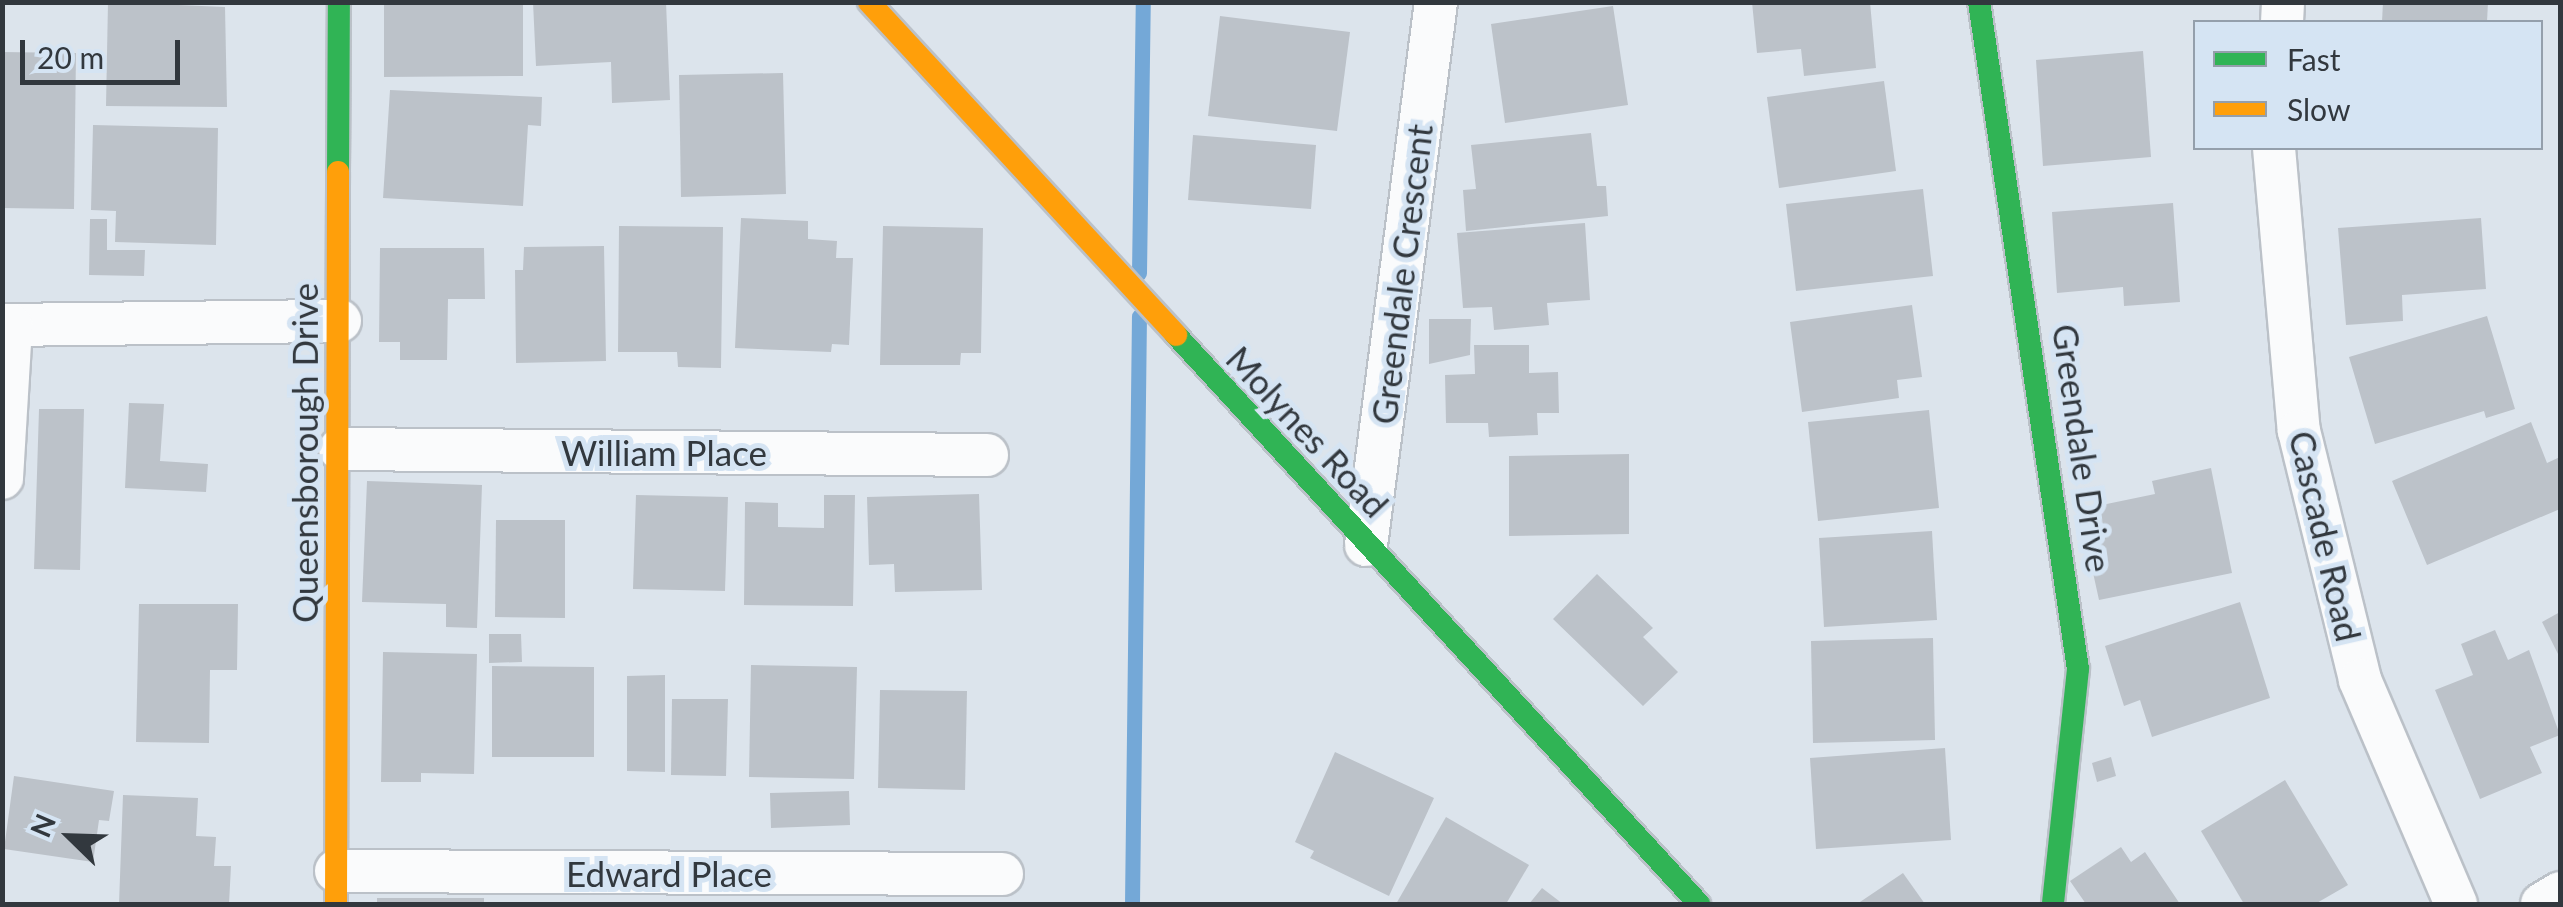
<!DOCTYPE html>
<style>
body{margin:0}
#map{position:relative;width:2563px;height:907px;overflow:hidden;background:#dce4ec;font-family:Lato,sans-serif}
div>[style]{position:absolute}
[style*='--x']{left:calc(var(--x)*1px);top:calc(var(--y)*1px);width:calc(var(--w)*1px);rotate:calc(var(--a)*1deg)}
.stream>*{height:15px;margin:-7.5px;padding:0 7.5px;transform-origin:7.5px;border-radius:7.5px;background:#74a8d7}
.building>*{inset:0;background:#bcc2c9}
.roads{filter:drop-shadow(2px 0 #bbc1c8) drop-shadow(-2px 0 #bbc1c8) drop-shadow(0 2px #bbc1c8) drop-shadow(0 -2px #bbc1c8)}
.street>*{height:42px;margin:-21px;padding:0 21px;transform-origin:21px;border-radius:21px;background:#fafbfc}
.fast>*{height:22px;margin:-11px;padding:0 11px;transform-origin:11px;border-radius:11px;background:#30b455}
.slow>*{height:22px;margin:-11px;padding:0 11px;transform-origin:11px;border-radius:11px;background:#ff9f0a}
span{translate:-50% -50%;white-space:nowrap;text-align:center;line-height:1.15;-webkit-text-stroke:10px #d5e4f3;paint-order:stroke}
.street-label{font-size:35px;color:#32383e}
.frame{position:absolute;inset:0;border:5px solid #32383e;pointer-events:none}
.legend{position:absolute;left:2193px;top:20px;width:350px;height:130px;box-sizing:border-box;background:#d5e4f3;border:2px solid #949fab;margin:0;padding:12px 18px;list-style:none;font-size:30px;color:#32383e}
.legend li{display:flex;align-items:center;gap:20px;height:50px}
.legend b{width:50px;border:2px solid #949fab}
.north{position:absolute;left:20px;top:787px;width:100px;height:100px;-webkit-text-stroke:8px #d5e4f3;paint-order:stroke;rotate:293deg;font-size:28px;font-weight:700;line-height:40px;text-align:center;color:#32383e}
.north::after{content:'';display:block;margin:auto;width:35px;height:45px;background:#32383e;clip-path:polygon(50% 0,100% 100%,50% 72%,0 100%)}
.scale{position:absolute;left:20px;top:40px;width:160px;height:45px;box-sizing:border-box;border:5px solid #32383e;border-top:0;padding-left:12px;font-size:30px;line-height:35px;white-space:nowrap;color:#32383e;-webkit-text-stroke:8px #d5e4f3;paint-order:stroke}
</style>
<div id="map">
<div class="stream">
<div style="--x:1139;--y:273;--w:271;--a:-89.2"></div>
<div style="--x:1132;--y:904;--w:588;--a:-89.32"></div>
</div>
<div class="building">
<div style="clip-path:polygon(108px 2px,225px 7px,227px 107px,106px 106px)"></div>
<div style="clip-path:polygon(384px 2px,523px 2px,523px 76px,384px 77px)"></div>
<div style="clip-path:polygon(533px 2px,666px 2px,670px 100px,612px 103px,611px 62px,536px 66px)"></div>
<div style="clip-path:polygon(1752px 2px,1870px 2px,1876px 68px,1804px 76px,1801px 49px,1757px 53px)"></div>
<div style="clip-path:polygon(2383px 2px,2488px 2px,2487px 22px,2382px 22px)"></div>
<div style="clip-path:polygon(1613px 6px,1628px 105px,1505px 123px,1491px 24px)"></div>
<div style="clip-path:polygon(1220px 16px,1350px 32px,1337px 131px,1208px 116px)"></div>
<div style="clip-path:polygon(2143px 51px,2151px 157px,2043px 166px,2036px 60px)"></div>
<div style="clip-path:polygon(2px 52px,76px 53px,74px 209px,2px 208px)"></div>
<div style="clip-path:polygon(783px 73px,786px 194px,681px 197px,679px 75px)"></div>
<div style="clip-path:polygon(1884px 81px,1896px 171px,1779px 188px,1767px 97px)"></div>
<div style="clip-path:polygon(390px 90px,542px 97px,541px 126px,528px 125px,523px 206px,383px 198px)"></div>
<div style="clip-path:polygon(93px 125px,218px 128px,216px 245px,115px 242px,116px 211px,91px 210px)"></div>
<div style="clip-path:polygon(1591px 133px,1597px 186px,1606px 186px,1608px 216px,1466px 231px,1463px 190px,1476px 189px,1471px 145px)"></div>
<div style="clip-path:polygon(1193px 135px,1316px 145px,1311px 209px,1188px 200px)"></div>
<div style="clip-path:polygon(1923px 189px,1933px 276px,1796px 291px,1786px 204px)"></div>
<div style="clip-path:polygon(2173px 203px,2180px 302px,2124px 306px,2123px 287px,2057px 293px,2052px 212px)"></div>
<div style="clip-path:polygon(741px 218px,808px 221px,808px 239px,837px 241px,836px 258px,853px 258px,849px 345px,832px 344px,831px 352px,735px 348px)"></div>
<div style="clip-path:polygon(2481px 218px,2486px 289px,2402px 295px,2403px 321px,2346px 325px,2338px 228px)"></div>
<div style="clip-path:polygon(90px 219px,107px 219px,107px 250px,145px 250px,144px 276px,89px 275px)"></div>
<div style="clip-path:polygon(1585px 223px,1590px 300px,1547px 303px,1549px 325px,1494px 330px,1492px 307px,1463px 308px,1457px 233px)"></div>
<div style="clip-path:polygon(619px 226px,723px 227px,721px 368px,678px 367px,677px 352px,618px 352px)"></div>
<div style="clip-path:polygon(883px 226px,983px 228px,981px 353px,961px 353px,960px 365px,880px 365px)"></div>
<div style="clip-path:polygon(604px 246px,606px 361px,516px 363px,515px 270px,523px 270px,524px 247px)"></div>
<div style="clip-path:polygon(380px 248px,484px 248px,485px 299px,448px 299px,447px 360px,400px 360px,400px 342px,379px 342px)"></div>
<div style="clip-path:polygon(1912px 305px,1922px 377px,1897px 380px,1899px 398px,1802px 412px,1790px 322px)"></div>
<div style="clip-path:polygon(2487px 316px,2515px 409px,2486px 418px,2484px 411px,2375px 444px,2349px 357px)"></div>
<div style="clip-path:polygon(1429px 319px,1471px 319px,1470px 355px,1429px 364px)"></div>
<div style="clip-path:polygon(1474px 345px,1529px 345px,1529px 373px,1558px 372px,1559px 413px,1537px 413px,1538px 435px,1489px 437px,1488px 423px,1446px 423px,1445px 375px,1475px 374px)"></div>
<div style="clip-path:polygon(129px 403px,164px 404px,160px 461px,208px 464px,206px 492px,125px 488px)"></div>
<div style="clip-path:polygon(39px 409px,84px 409px,80px 570px,34px 569px)"></div>
<div style="clip-path:polygon(1929px 410px,1939px 508px,1818px 521px,1808px 422px)"></div>
<div style="clip-path:polygon(2531px 422px,2547px 463px,2560px 457px,2560px 509px,2427px 565px,2392px 481px)"></div>
<div style="clip-path:polygon(1629px 454px,1629px 534px,1509px 536px,1509px 456px)"></div>
<div style="clip-path:polygon(2211px 468px,2232px 573px,2099px 600px,2090px 559px,2099px 558px,2092px 525px,2101px 523px,2097px 506px,2155px 494px,2152px 481px)"></div>
<div style="clip-path:polygon(367px 481px,482px 485px,477px 628px,446px 627px,446px 604px,362px 602px)"></div>
<div style="clip-path:polygon(979px 494px,982px 590px,895px 592px,894px 564px,869px 565px,867px 497px)"></div>
<div style="clip-path:polygon(636px 495px,728px 497px,725px 591px,633px 589px)"></div>
<div style="clip-path:polygon(824px 495px,855px 495px,853px 606px,744px 605px,745px 502px,778px 503px,778px 527px,824px 528px)"></div>
<div style="clip-path:polygon(496px 520px,565px 520px,565px 618px,495px 617px)"></div>
<div style="clip-path:polygon(1932px 531px,1937px 620px,1824px 627px,1819px 538px)"></div>
<div style="clip-path:polygon(1597px 574px,1653px 628px,1643px 637px,1678px 672px,1643px 706px,1553px 619px)"></div>
<div style="clip-path:polygon(2240px 602px,2270px 698px,2152px 737px,2140px 700px,2124px 706px,2105px 646px)"></div>
<div style="clip-path:polygon(139px 604px,238px 604px,237px 670px,210px 670px,209px 743px,136px 742px)"></div>
<div style="clip-path:polygon(2560px 612px,2560px 658px,2542px 622px)"></div>
<div style="clip-path:polygon(2495px 630px,2508px 660px,2529px 650px,2560px 735px,2530px 747px,2542px 773px,2480px 799px,2435px 690px,2473px 675px,2461px 644px)"></div>
<div style="clip-path:polygon(489px 634px,521px 634px,522px 662px,489px 663px)"></div>
<div style="clip-path:polygon(1933px 638px,1935px 740px,1813px 743px,1811px 641px)"></div>
<div style="clip-path:polygon(383px 652px,477px 654px,474px 774px,421px 773px,421px 782px,381px 782px)"></div>
<div style="clip-path:polygon(751px 665px,857px 667px,854px 779px,749px 777px)"></div>
<div style="clip-path:polygon(492px 666px,594px 667px,594px 757px,492px 757px)"></div>
<div style="clip-path:polygon(665px 675px,665px 772px,627px 771px,627px 676px)"></div>
<div style="clip-path:polygon(880px 690px,967px 691px,965px 790px,878px 788px)"></div>
<div style="clip-path:polygon(672px 699px,728px 699px,726px 776px,671px 775px)"></div>
<div style="clip-path:polygon(1945px 748px,1951px 840px,1816px 849px,1810px 758px)"></div>
<div style="clip-path:polygon(1335px 752px,1434px 798px,1389px 896px,1310px 858px,1314px 851px,1295px 842px)"></div>
<div style="clip-path:polygon(2111px 757px,2116px 776px,2097px 782px,2092px 763px)"></div>
<div style="clip-path:polygon(14px 776px,114px 791px,109px 821px,99px 820px,93px 862px,4px 849px)"></div>
<div style="clip-path:polygon(2285px 780px,2348px 885px,2315px 904px,2244px 904px,2201px 831px)"></div>
<div style="clip-path:polygon(849px 791px,850px 825px,771px 828px,770px 793px)"></div>
<div style="clip-path:polygon(123px 795px,198px 798px,196px 836px,216px 837px,214px 866px,231px 866px,229px 904px,119px 904px)"></div>
<div style="clip-path:polygon(1446px 817px,1529px 865px,1506px 904px,1396px 904px)"></div>
<div style="clip-path:polygon(2121px 847px,2131px 862px,2145px 852px,2180px 904px,2086px 904px,2070px 881px)"></div>
<div style="clip-path:polygon(1903px 873px,1925px 904px,1857px 904px)"></div>
<div style="clip-path:polygon(1542px 888px,1563px 904px,1529px 904px)"></div>
<div style="clip-path:polygon(377px 898px,484px 898px,484px 904px,377px 904px)"></div>
</div>
<div class="roads">
<div class="street">
<div style="--x:2282;--y:22;--w:20;--a:-87"></div>
<div style="--x:2274;--y:148;--w:284;--a:85"></div>
<div style="--x:2299;--y:431;--w:256;--a:76.2"></div>
<div style="--x:2360;--y:680;--w:244;--a:66.8"></div>
<div style="--x:2;--y:325;--w:338;--a:-0.7"></div>
<div style="--x:340;--y:449;--w:647;--a:0.53"></div>
<div style="--x:2;--y:478;--w:153;--a:-86.6"></div>
<div style="--x:1366;--y:545;--w:547;--a:-82.65"></div>
<div style="--x:336;--y:871;--w:666;--a:0.26"></div>
<div style="--x:2542;--y:904;--w:21;--a:-31"></div>
</div>
<div class="fast">
<div style="--x:1979;--y:2;--w:674;--a:81.56"></div>
<div style="--x:2078;--y:669;--w:236;--a:96.1"></div>
<div style="--x:338;--y:172;--w:170;--a:-89.7"></div>
<div style="--x:1176;--y:335;--w:773;--a:47.41"></div>
</div>
<div class="slow">
<div style="--x:869;--y:2;--w:453;--a:47.3"></div>
<div style="--x:336;--y:904;--w:732;--a:-89.84"></div>
</div>
</div>
<div class="street-label">
<span style="left:1401px;top:274px;rotate:-83deg">Greendale Crescent</span>
<span style="left:1308px;top:431px;rotate:47deg">Molynes Road</span>
<span style="left:2083px;top:448px;rotate:82deg">Greendale Drive</span>
<span style="left:664px;top:452px">William Place</span>
<span style="left:304px;top:453px;rotate:-90deg">Queensborough Drive</span>
<span style="left:2326px;top:536px;rotate:77deg">Cascade Road</span>
<span style="left:669px;top:873px">Edward Place</span>
</div>
<div class="frame"></div>
<ul class="legend">
<li><b style="height:12px;background:#30b455"></b>Fast</li>
<li><b style="height:12px;background:#ff9f0a"></b>Slow</li>
</ul>
<div class="north">N</div>
<div class="scale">20 m</div>
</div>
